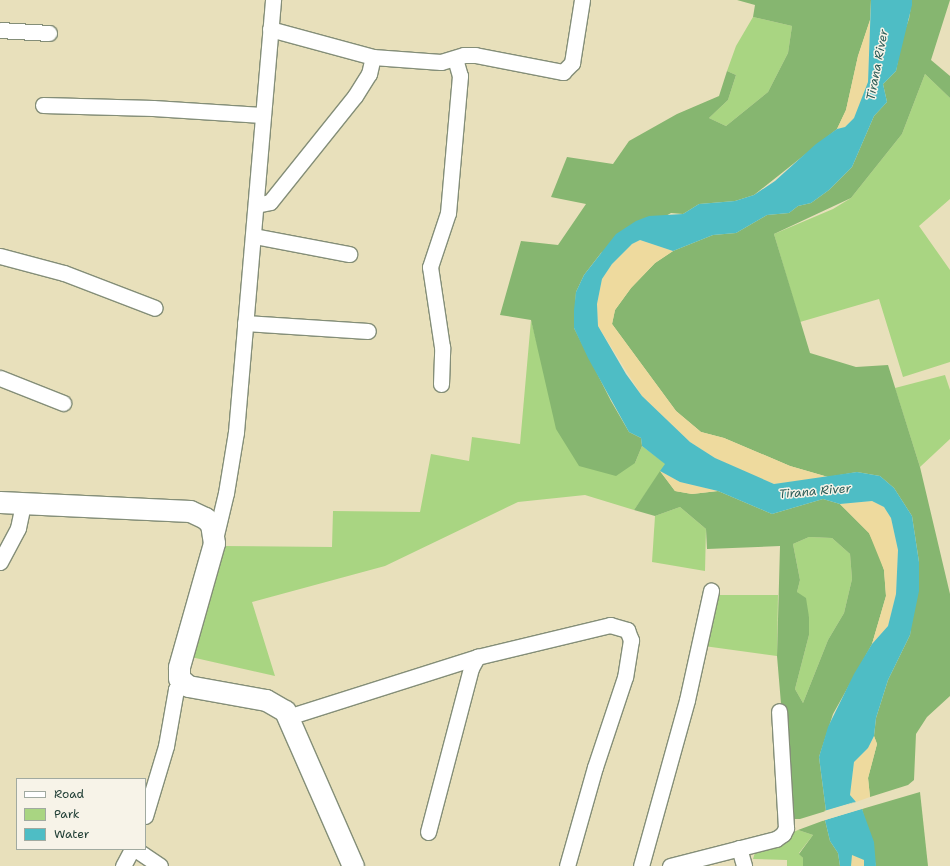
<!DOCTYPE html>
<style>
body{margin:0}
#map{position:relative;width:950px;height:866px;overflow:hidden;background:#e8e0bb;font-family:"Shantell Sans",sans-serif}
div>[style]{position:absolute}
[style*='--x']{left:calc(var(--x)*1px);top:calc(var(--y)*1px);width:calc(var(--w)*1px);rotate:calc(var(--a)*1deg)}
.green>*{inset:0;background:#a9d582}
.forest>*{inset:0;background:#86b670}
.sand>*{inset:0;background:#eeda9e}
.water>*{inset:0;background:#4ebdc5}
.pier>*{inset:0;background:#e8e0bb}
.roads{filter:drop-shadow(1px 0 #848e78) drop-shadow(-1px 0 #848e78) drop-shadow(0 1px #848e78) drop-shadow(0 -1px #848e78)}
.street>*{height:15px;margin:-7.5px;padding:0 7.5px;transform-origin:7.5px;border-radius:7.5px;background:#fff}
.secondary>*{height:21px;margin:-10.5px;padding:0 10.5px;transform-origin:10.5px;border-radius:10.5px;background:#fff}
span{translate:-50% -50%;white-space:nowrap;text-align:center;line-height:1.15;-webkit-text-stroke:3px #f7f3e8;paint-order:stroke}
.water-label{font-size:12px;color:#2b5d58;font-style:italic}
.legend{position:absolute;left:16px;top:778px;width:130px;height:72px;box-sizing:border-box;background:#f7f3e8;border:1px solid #a1aaa0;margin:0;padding:5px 7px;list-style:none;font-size:12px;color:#1f3d34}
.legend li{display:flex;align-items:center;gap:8px;height:20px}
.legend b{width:20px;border:1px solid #a1aaa0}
</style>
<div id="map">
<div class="green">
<div style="clip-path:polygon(753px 17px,792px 26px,788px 53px,768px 92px,726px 126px,709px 118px,728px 100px,736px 75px,727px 71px,736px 46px)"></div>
<div style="clip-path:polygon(925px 74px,950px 98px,950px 199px,919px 226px,950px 270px,950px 362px,903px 377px,879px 299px,800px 322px,774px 234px,833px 209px,851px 198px,902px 134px)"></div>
<div style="clip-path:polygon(531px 320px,544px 371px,635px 463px,642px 446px,666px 464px,634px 510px,585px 495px,518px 502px,385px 566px,252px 602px,275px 676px,191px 657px,221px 546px,332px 547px,333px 511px,420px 512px,431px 454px,469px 461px,472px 437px,520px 444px)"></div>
<div style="clip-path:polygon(945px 375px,950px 390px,950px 439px,920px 467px,895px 388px)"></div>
<div style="clip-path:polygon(680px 507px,706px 529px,705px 571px,652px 562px,655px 516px)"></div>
<div style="clip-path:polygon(809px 537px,832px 538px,850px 554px,852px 579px,844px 613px,828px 640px,803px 703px,795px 689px,809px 635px,809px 617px,797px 592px,800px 580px,793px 544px)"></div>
<div style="clip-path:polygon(714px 595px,778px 595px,777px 656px,704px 646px)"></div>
<div style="clip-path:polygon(798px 830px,813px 835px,799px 853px,803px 858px,803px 866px,787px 866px,787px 860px,753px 859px,756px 849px)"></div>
</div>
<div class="forest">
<div style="clip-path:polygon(737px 0,871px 0,870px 20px,858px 56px,846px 110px,837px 129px,754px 195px,735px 201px,699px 204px,683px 214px,671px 213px,601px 253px,584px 275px,576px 292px,574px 328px,611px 401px,629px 432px,641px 438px,642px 446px,635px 463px,616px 476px,579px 466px,556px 429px,531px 320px,500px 315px,521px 241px,558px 245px,586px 204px,551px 197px,567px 157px,613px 164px,629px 141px,677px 114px,719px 96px,727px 71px,736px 75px,728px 100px,709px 118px,726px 126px,768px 92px,788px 53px,792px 26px,753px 17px,755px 5px)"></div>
<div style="clip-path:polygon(912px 0,950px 0,931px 60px,950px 76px,950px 98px,925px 74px,902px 134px,851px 198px,774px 234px,810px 353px,856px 367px,888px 365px,920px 467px,950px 594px,950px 696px,927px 717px,916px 734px,914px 780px,908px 785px,870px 797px,868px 778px,877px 744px,874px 736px,876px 718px,888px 680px,910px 635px,919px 562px,912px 516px,894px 488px,880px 476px,857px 472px,828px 477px,790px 466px,724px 438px,701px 432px,676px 411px,612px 324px,615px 310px,631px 288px,655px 263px,673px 251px,713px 235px,736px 233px,767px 215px,789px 213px,798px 206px,811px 203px,829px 190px,852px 167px,874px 116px,887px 102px,883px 84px,896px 71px,902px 38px,909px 19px)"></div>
<div style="clip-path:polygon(evenodd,660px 471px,675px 491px,692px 494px,718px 491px,772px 514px,823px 499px,840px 504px,869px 533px,878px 551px,884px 570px,886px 596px,872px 644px,833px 714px,819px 757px,826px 811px,800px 819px,794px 819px,790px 811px,777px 656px,780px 546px,707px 549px,706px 529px,680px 507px,655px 516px,634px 510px,660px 471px,809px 537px,832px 538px,850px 554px,852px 579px,844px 613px,828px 640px,803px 703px,795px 689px,809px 635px,809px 617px,806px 598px,797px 592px,800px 580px,793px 544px,809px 537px)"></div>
<div style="clip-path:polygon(920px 792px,928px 866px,876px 866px,862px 809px)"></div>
<div style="clip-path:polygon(825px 820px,830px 841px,838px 853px,840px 866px,803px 866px,803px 858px,799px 854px,813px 835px,798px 830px)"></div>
</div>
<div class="sand">
<div style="clip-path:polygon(870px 20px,868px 82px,864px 98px,854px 118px,845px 127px,837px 129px,846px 110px,858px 56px)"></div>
<div style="clip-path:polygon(640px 240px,673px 251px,655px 263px,631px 288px,615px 310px,612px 324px,676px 411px,701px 432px,724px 438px,790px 466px,828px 477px,774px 484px,747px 473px,715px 458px,690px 442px,642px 396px,598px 326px,597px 304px,602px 279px,612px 264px,632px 244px)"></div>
<div style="clip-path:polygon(660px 471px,680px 482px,718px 491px,692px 494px,675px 491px)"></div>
<div style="clip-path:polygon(872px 501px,884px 507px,891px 518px,898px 550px,896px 594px,888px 626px,872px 644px,886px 596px,884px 570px,869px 533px,840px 504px)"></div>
<div style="clip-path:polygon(874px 736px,877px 744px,868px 778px,870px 797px,856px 802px,850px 795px,854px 762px,868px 748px)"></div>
<div style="clip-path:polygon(851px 854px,865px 860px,864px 866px,851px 866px)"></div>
</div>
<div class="water">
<div style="clip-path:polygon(871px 0,912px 0,912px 5px,896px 71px,883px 84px,887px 102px,874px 116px,852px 167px,829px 190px,811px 203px,798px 206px,789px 213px,767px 215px,736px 233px,713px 235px,673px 251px,640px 240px,632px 244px,612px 264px,602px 279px,597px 304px,598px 326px,626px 374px,642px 396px,690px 442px,715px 458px,774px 484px,857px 472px,880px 476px,894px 488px,912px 516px,919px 562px,919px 591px,910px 635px,888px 680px,876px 718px,874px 736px,868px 748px,854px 762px,850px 795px,856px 802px,826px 811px,819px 757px,828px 727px,854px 674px,872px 644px,888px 626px,896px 594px,898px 550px,891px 518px,884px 507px,872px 501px,840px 504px,823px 499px,772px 514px,718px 491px,680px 482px,660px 471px,665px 464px,642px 446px,641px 438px,629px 432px,588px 358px,574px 328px,574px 310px,576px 292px,584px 275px,616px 234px,636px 221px,649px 216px,683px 214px,699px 204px,735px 201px,754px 195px,775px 181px,816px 144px,837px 129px,845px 127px,854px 118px,868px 82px)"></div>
<div style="clip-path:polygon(862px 809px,874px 842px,876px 866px,864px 866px,864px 860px,852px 855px,851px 866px,840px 866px,838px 853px,830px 841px,825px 820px)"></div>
</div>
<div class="pier">
<div style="clip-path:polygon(858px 801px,827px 813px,824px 811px)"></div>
<div style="clip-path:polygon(861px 807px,864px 808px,822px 821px,824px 819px)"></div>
</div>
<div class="roads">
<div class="street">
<div style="--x:270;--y:29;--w:107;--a:15.2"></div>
<div style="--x:373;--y:57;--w:68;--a:4.2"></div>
<div style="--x:441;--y:62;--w:24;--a:-17"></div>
<div style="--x:464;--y:55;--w:11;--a:0"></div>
<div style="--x:475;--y:55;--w:90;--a:10.9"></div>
<div style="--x:563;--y:72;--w:13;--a:-45"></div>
<div style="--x:572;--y:63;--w:64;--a:-81"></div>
<div style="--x:0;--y:30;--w:49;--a:3.5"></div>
<div style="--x:43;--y:105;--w:110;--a:1.6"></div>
<div style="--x:153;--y:108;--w:109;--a:3.7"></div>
<div style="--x:256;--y:205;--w:14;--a:-12"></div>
<div style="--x:270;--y:202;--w:136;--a:-51.3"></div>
<div style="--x:355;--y:96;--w:26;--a:-58"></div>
<div style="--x:369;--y:74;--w:17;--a:-77"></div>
<div style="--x:254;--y:236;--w:97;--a:10.7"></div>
<div style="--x:0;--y:256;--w:66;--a:14.9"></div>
<div style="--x:64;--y:273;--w:97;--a:21"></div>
<div style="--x:245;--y:323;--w:123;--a:3.7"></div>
<div style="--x:0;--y:378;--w:68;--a:21.6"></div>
<div style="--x:441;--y:384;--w:37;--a:-88"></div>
<div style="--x:442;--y:347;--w:81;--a:-98.5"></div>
<div style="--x:430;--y:267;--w:57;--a:-71.6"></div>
<div style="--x:448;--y:213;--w:138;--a:-85"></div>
<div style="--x:460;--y:76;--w:18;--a:-106"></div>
<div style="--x:215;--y:539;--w:47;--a:-76.6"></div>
<div style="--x:226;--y:493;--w:62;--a:-80.7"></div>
<div style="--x:236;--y:432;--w:434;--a:-85.1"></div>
<div style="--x:0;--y:562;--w:38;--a:-62"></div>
<div style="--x:18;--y:528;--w:25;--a:-78"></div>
<div style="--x:288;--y:717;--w:198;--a:-17.6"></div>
<div style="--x:477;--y:657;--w:137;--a:-13.5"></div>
<div style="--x:610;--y:625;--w:18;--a:16"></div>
<div style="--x:627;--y:630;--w:11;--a:68"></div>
<div style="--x:631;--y:640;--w:37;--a:99"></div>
<div style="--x:625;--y:677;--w:95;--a:108.4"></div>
<div style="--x:595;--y:767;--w:103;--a:105.8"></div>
<div style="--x:145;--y:816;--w:73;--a:-73.3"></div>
<div style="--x:166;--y:746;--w:58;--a:-80"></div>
<div style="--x:176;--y:689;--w:9;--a:-54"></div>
<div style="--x:428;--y:832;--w:170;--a:-75.3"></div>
<div style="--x:471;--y:668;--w:13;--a:-61"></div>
<div style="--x:739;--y:848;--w:19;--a:74"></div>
<div style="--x:135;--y:849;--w:30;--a:34"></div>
<div style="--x:123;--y:866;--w:19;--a:-62"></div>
<div style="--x:641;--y:866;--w:172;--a:-74.5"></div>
<div style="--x:687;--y:700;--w:112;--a:-77.6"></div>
<div style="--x:670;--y:866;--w:109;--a:-14.3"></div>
<div style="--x:776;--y:839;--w:9;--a:-36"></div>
<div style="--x:783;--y:834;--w:7;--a:-63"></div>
<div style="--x:786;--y:828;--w:117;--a:-93.4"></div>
</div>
<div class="secondary">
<div style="--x:0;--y:502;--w:190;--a:2.7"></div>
<div style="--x:190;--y:511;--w:17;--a:25"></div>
<div style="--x:205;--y:518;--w:8;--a:45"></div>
<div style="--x:211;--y:524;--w:19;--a:81"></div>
<div style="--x:214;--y:543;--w:129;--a:105.8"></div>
<div style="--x:179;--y:667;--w:11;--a:90"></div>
<div style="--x:179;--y:678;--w:12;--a:42"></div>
<div style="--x:188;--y:686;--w:79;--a:10.2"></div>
<div style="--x:266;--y:700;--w:22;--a:30"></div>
<div style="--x:285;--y:711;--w:169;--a:66.3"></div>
</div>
</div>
<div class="water-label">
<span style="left:878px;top:65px;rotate:-79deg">Tirana River</span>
<span style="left:815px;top:492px;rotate:-5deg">Tirana River</span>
</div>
<ul class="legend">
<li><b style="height:5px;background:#fff"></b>Road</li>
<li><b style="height:11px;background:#a9d582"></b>Park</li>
<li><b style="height:11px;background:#4ebdc5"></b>Water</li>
</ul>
</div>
